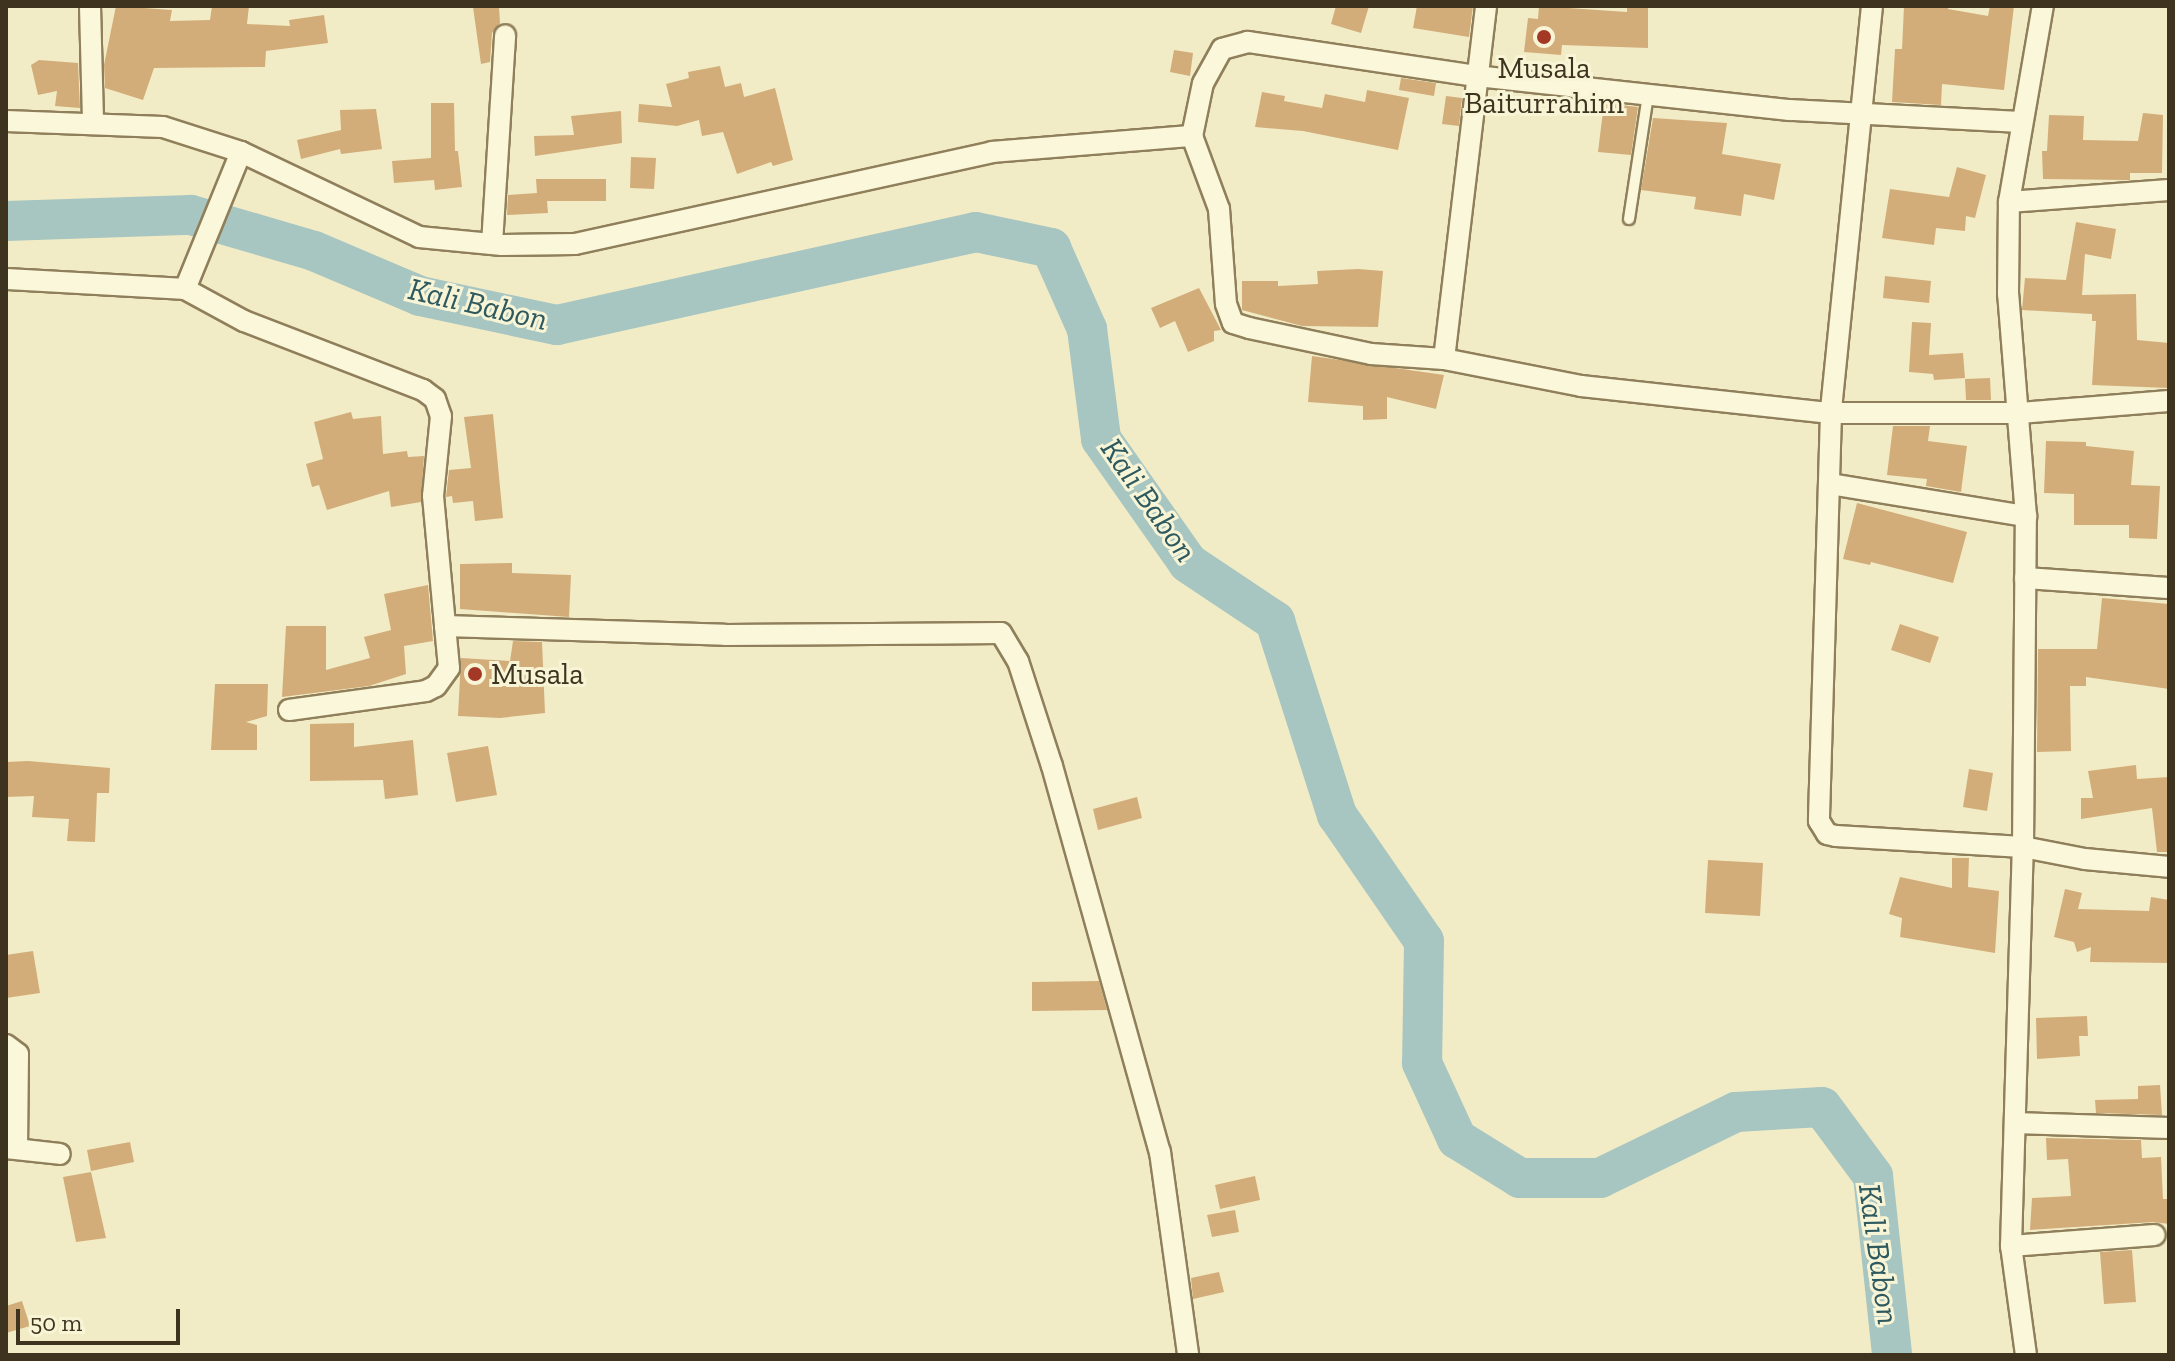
<!DOCTYPE html>
<style>
body{margin:0}
#map{position:relative;width:2175px;height:1361px;overflow:hidden;background:#f2ecc6;font-family:"Zilla Slab",serif}
div>[style]{position:absolute}
[style*='--x']{left:calc(var(--x)*1px);top:calc(var(--y)*1px);width:calc(var(--w)*1px);rotate:calc(var(--a)*1deg)}
.river>*{height:40px;margin:-20px;padding:0 20px;transform-origin:20px;border-radius:20px;background:#a7c5c1}
.building>*{inset:0;background:#d2ad79}
.roads{filter:drop-shadow(2px 0 #8f7f5a) drop-shadow(-2px 0 #8f7f5a) drop-shadow(0 2px #8f7f5a) drop-shadow(0 -2px #8f7f5a)}
.lane>*{height:10px;margin:-5px;padding:0 5px;transform-origin:5px;border-radius:5px;background:#fbf7da}
.street>*{height:20px;margin:-10px;padding:0 10px;transform-origin:10px;border-radius:10px;background:#fbf7da}
.dots>*{width:22px;height:22px;translate:-50% -50%;box-sizing:border-box;border:4px solid #f8f4d6;border-radius:50%}
span{translate:-50% -50%;white-space:nowrap;text-align:center;line-height:1.15;-webkit-text-stroke:6px #f8f4d6;paint-order:stroke}
.poi-label{font-size:30px;color:#3e331f}
.left{translate:0 -50%;text-align:left}
.water-label{font-size:32px;color:#2d595f;font-style:italic}
.frame{position:absolute;inset:0;border:8px solid #3e331f;pointer-events:none}
.scale{position:absolute;left:16px;top:1309px;width:164px;height:36px;box-sizing:border-box;border:4px solid #3e331f;border-top:0;padding-left:10px;font-size:24px;line-height:28px;white-space:nowrap;color:#3e331f;-webkit-text-stroke:6px #f8f4d6;paint-order:stroke}
</style>
<div id="map">
<div class="river">
<div style="--x:6;--y:221;--w:185;--a:-1.9"></div>
<div style="--x:191;--y:215;--w:128;--a:16.3"></div>
<div style="--x:314;--y:251;--w:115;--a:23"></div>
<div style="--x:420;--y:296;--w:140;--a:12"></div>
<div style="--x:557;--y:325;--w:429;--a:-12.5"></div>
<div style="--x:976;--y:232;--w:77;--a:12"></div>
<div style="--x:1051;--y:248;--w:89;--a:66"></div>
<div style="--x:1087;--y:329;--w:111;--a:82.7"></div>
<div style="--x:1101;--y:439;--w:151;--a:54.9"></div>
<div style="--x:1188;--y:563;--w:105;--a:33.7"></div>
<div style="--x:1275;--y:621;--w:204;--a:72.3"></div>
<div style="--x:1337;--y:815;--w:153;--a:55.4"></div>
<div style="--x:1424;--y:941;--w:122;--a:90.9"></div>
<div style="--x:1422;--y:1063;--w:84;--a:65.3"></div>
<div style="--x:1457;--y:1139;--w:74;--a:31.8"></div>
<div style="--x:1520;--y:1178;--w:80;--a:0"></div>
<div style="--x:1600;--y:1178;--w:151;--a:-25.9"></div>
<div style="--x:1736;--y:1112;--w:86;--a:-3.3"></div>
<div style="--x:1822;--y:1107;--w:86;--a:53.5"></div>
<div style="--x:1873;--y:1176;--w:180;--a:83.9"></div>
</div>
<div class="building">
<div style="clip-path:polygon(116px 6px,172px 10px,170px 21px,210px 20px,212px 6px,249px 6px,247px 24px,290px 26px,289px 20px,324px 15px,328px 43px,266px 51px,265px 67px,154px 68px,143px 100px,105px 88px,104px 65px)"></div>
<div style="clip-path:polygon(489px 6px,499px 6px,500px 23px,492px 33px,490px 62px,481px 64px,473px 7px)"></div>
<div style="clip-path:polygon(1336px 6px,1369px 6px,1361px 33px,1331px 24px)"></div>
<div style="clip-path:polygon(1417px 6px,1473px 6px,1469px 37px,1413px 28px)"></div>
<div style="clip-path:polygon(1539px 6px,1627px 12px,1627px 6px,1648px 6px,1648px 48px,1562px 45px,1561px 55px,1524px 52px,1528px 18px,1538px 19px)"></div>
<div style="clip-path:polygon(1904px 6px,1948px 6px,1948px 9px,1988px 16px,1990px 6px,2014px 6px,2004px 90px,1942px 84px,1941px 105px,1892px 102px,1895px 49px,1902px 49px)"></div>
<div style="clip-path:polygon(1174px 50px,1193px 53px,1190px 76px,1170px 72px)"></div>
<div style="clip-path:polygon(39px 60px,78px 63px,80px 108px,55px 106px,57px 91px,38px 95px,31px 65px)"></div>
<div style="clip-path:polygon(720px 66px,725px 87px,741px 83px,744px 97px,775px 88px,793px 160px,773px 166px,771px 162px,737px 174px,723px 132px,702px 136px,699px 120px,677px 126px,638px 122px,639px 104px,672px 107px,666px 84px,689px 78px,688px 72px)"></div>
<div style="clip-path:polygon(1401px 78px,1436px 83px,1434px 96px,1399px 90px)"></div>
<div style="clip-path:polygon(1367px 90px,1409px 98px,1398px 150px,1303px 131px,1255px 127px,1262px 92px,1285px 96px,1284px 101px,1322px 108px,1325px 94px,1365px 102px)"></div>
<div style="clip-path:polygon(1446px 96px,1462px 98px,1459px 126px,1442px 124px)"></div>
<div style="clip-path:polygon(431px 103px,454px 103px,455px 151px,458px 151px,462px 187px,435px 190px,434px 180px,394px 183px,392px 161px,431px 158px)"></div>
<div style="clip-path:polygon(1604px 103px,1638px 107px,1631px 155px,1598px 152px)"></div>
<div style="clip-path:polygon(376px 109px,382px 149px,341px 154px,340px 149px,301px 159px,297px 140px,341px 130px,340px 110px)"></div>
<div style="clip-path:polygon(621px 111px,622px 143px,535px 156px,534px 136px,574px 135px,571px 116px)"></div>
<div style="clip-path:polygon(2143px 113px,2163px 115px,2162px 173px,2130px 173px,2130px 180px,2125px 180px,2043px 179px,2042px 151px,2047px 151px,2049px 115px,2084px 116px,2083px 140px,2138px 141px)"></div>
<div style="clip-path:polygon(1653px 118px,1727px 123px,1722px 154px,1781px 164px,1774px 200px,1744px 194px,1741px 216px,1694px 209px,1696px 197px,1641px 190px)"></div>
<div style="clip-path:polygon(631px 157px,656px 158px,654px 189px,630px 188px)"></div>
<div style="clip-path:polygon(1957px 167px,1986px 175px,1975px 218px,1966px 216px,1965px 231px,1936px 228px,1934px 245px,1882px 238px,1890px 189px,1949px 197px)"></div>
<div style="clip-path:polygon(536px 179px,606px 179px,606px 201px,547px 201px,548px 213px,507px 215px,508px 195px,537px 193px)"></div>
<div style="clip-path:polygon(2076px 222px,2116px 229px,2111px 259px,2085px 254px,2082px 295px,2136px 294px,2137px 340px,2169px 343px,2169px 388px,2092px 385px,2096px 321px,2092px 321px,2092px 314px,2022px 310px,2025px 278px,2066px 280px)"></div>
<div style="clip-path:polygon(1358px 269px,1383px 271px,1378px 327px,1302px 326px,1242px 310px,1242px 281px,1278px 281px,1278px 286px,1318px 284px,1317px 271px)"></div>
<div style="clip-path:polygon(1885px 276px,1931px 281px,1929px 303px,1883px 298px)"></div>
<div style="clip-path:polygon(1199px 288px,1221px 330px,1214px 331px,1214px 341px,1188px 352px,1175px 321px,1160px 328px,1151px 308px)"></div>
<div style="clip-path:polygon(1912px 322px,1931px 323px,1929px 355px,1963px 353px,1965px 378px,1934px 380px,1933px 374px,1909px 372px)"></div>
<div style="clip-path:polygon(1312px 356px,1444px 375px,1436px 409px,1387px 397px,1387px 419px,1363px 420px,1363px 406px,1308px 402px)"></div>
<div style="clip-path:polygon(1990px 378px,1991px 400px,1966px 400px,1965px 379px)"></div>
<div style="clip-path:polygon(351px 412px,353px 419px,381px 416px,383px 454px,407px 451px,408px 457px,424px 456px,421px 502px,391px 507px,389px 491px,327px 510px,319px 485px,312px 487px,306px 464px,323px 459px,314px 422px)"></div>
<div style="clip-path:polygon(493px 414px,503px 518px,475px 521px,473px 501px,453px 503px,452px 496px,446px 497px,449px 470px,471px 468px,464px 417px)"></div>
<div style="clip-path:polygon(1893px 426px,1930px 426px,1928px 441px,1967px 446px,1961px 492px,1926px 486px,1927px 479px,1887px 475px)"></div>
<div style="clip-path:polygon(2046px 441px,2086px 442px,2086px 446px,2134px 451px,2131px 485px,2160px 486px,2157px 539px,2129px 538px,2129px 525px,2074px 525px,2074px 494px,2044px 493px)"></div>
<div style="clip-path:polygon(1857px 503px,1967px 532px,1953px 583px,1871px 562px,1870px 565px,1843px 559px)"></div>
<div style="clip-path:polygon(512px 563px,512px 573px,571px 575px,569px 617px,460px 609px,460px 564px)"></div>
<div style="clip-path:polygon(428px 585px,433px 641px,404px 646px,406px 674px,369px 686px,282px 697px,286px 626px,326px 626px,326px 670px,370px 658px,364px 637px,391px 630px,384px 594px)"></div>
<div style="clip-path:polygon(2102px 598px,2169px 604px,2169px 689px,2086px 677px,2086px 686px,2070px 686px,2071px 751px,2037px 752px,2038px 649px,2097px 649px)"></div>
<div style="clip-path:polygon(1900px 624px,1939px 637px,1930px 663px,1891px 650px)"></div>
<div style="clip-path:polygon(513px 641px,542px 642px,545px 713px,500px 718px,458px 716px,461px 658px,510px 661px)"></div>
<div style="clip-path:polygon(215px 684px,268px 684px,267px 716px,246px 722px,257px 725px,257px 750px,211px 750px)"></div>
<div style="clip-path:polygon(354px 723px,354px 747px,413px 740px,418px 795px,385px 799px,383px 780px,310px 781px,310px 724px)"></div>
<div style="clip-path:polygon(488px 746px,497px 795px,456px 802px,447px 753px)"></div>
<div style="clip-path:polygon(28px 761px,110px 768px,109px 793px,97px 793px,95px 842px,67px 841px,69px 819px,32px 817px,34px 796px,6px 797px,6px 762px)"></div>
<div style="clip-path:polygon(2136px 765px,2137px 779px,2169px 777px,2169px 852px,2157px 852px,2152px 808px,2081px 819px,2081px 798px,2093px 798px,2088px 771px)"></div>
<div style="clip-path:polygon(1969px 769px,1993px 773px,1987px 811px,1963px 807px)"></div>
<div style="clip-path:polygon(1137px 797px,1142px 818px,1098px 830px,1093px 809px)"></div>
<div style="clip-path:polygon(1952px 858px,1969px 858px,1968px 887px,1999px 891px,1995px 953px,1900px 937px,1902px 918px,1889px 914px,1900px 877px,1952px 888px)"></div>
<div style="clip-path:polygon(1708px 860px,1763px 863px,1760px 916px,1705px 913px)"></div>
<div style="clip-path:polygon(2065px 889px,2082px 893px,2078px 909px,2149px 911px,2151px 897px,2169px 900px,2169px 963px,2090px 962px,2091px 947px,2077px 952px,2074px 942px,2054px 937px)"></div>
<div style="clip-path:polygon(33px 951px,40px 993px,6px 998px,6px 955px)"></div>
<div style="clip-path:polygon(1099px 981px,1107px 1010px,1032px 1011px,1032px 982px)"></div>
<div style="clip-path:polygon(2087px 1016px,2088px 1036px,2079px 1036px,2080px 1056px,2037px 1059px,2036px 1018px)"></div>
<div style="clip-path:polygon(2160px 1085px,2162px 1115px,2096px 1113px,2095px 1100px,2138px 1099px,2138px 1086px)"></div>
<div style="clip-path:polygon(2046px 1138px,2141px 1140px,2142px 1158px,2161px 1157px,2163px 1199px,2169px 1199px,2169px 1224px,2154px 1222px,2030px 1230px,2032px 1198px,2071px 1196px,2068px 1159px,2047px 1160px)"></div>
<div style="clip-path:polygon(130px 1142px,134px 1162px,91px 1171px,87px 1150px)"></div>
<div style="clip-path:polygon(91px 1172px,106px 1238px,76px 1242px,63px 1177px)"></div>
<div style="clip-path:polygon(1255px 1176px,1260px 1200px,1220px 1209px,1215px 1185px)"></div>
<div style="clip-path:polygon(1235px 1210px,1239px 1232px,1212px 1237px,1207px 1215px)"></div>
<div style="clip-path:polygon(2132px 1250px,2136px 1302px,2104px 1304px,2100px 1252px)"></div>
<div style="clip-path:polygon(1219px 1272px,1224px 1292px,1193px 1299px,1191px 1278px)"></div>
<div style="clip-path:polygon(22px 1301px,30px 1326px,6px 1333px,6px 1306px)"></div>
</div>
<div class="roads">
<div class="lane">
<div style="--x:1629;--y:219;--w:125;--a:-81.3"></div>
</div>
<div class="street">
<div style="--x:90;--y:6;--w:118;--a:88.5"></div>
<div style="--x:1872;--y:6;--w:409;--a:95.8"></div>
<div style="--x:1831;--y:413;--w:408;--a:91.7"></div>
<div style="--x:1819;--y:821;--w:15;--a:58"></div>
<div style="--x:1827;--y:834;--w:9;--a:13"></div>
<div style="--x:1836;--y:836;--w:187;--a:3.4"></div>
<div style="--x:2023;--y:847;--w:63;--a:11"></div>
<div style="--x:2085;--y:859;--w:84;--a:5.4"></div>
<div style="--x:6;--y:121;--w:157;--a:2.2"></div>
<div style="--x:163;--y:127;--w:82;--a:17.8"></div>
<div style="--x:241;--y:152;--w:197;--a:25.5"></div>
<div style="--x:419;--y:237;--w:83;--a:5.5"></div>
<div style="--x:502;--y:245;--w:73;--a:-0.8"></div>
<div style="--x:575;--y:244;--w:427;--a:-12.4"></div>
<div style="--x:992;--y:152;--w:201;--a:-4.6"></div>
<div style="--x:2020;--y:122;--w:231;--a:-177"></div>
<div style="--x:1789;--y:110;--w:315;--a:-173.8"></div>
<div style="--x:1476;--y:76;--w:231;--a:-171.5"></div>
<div style="--x:1248;--y:42;--w:27;--a:165"></div>
<div style="--x:1222;--y:49;--w:39;--a:119"></div>
<div style="--x:1203;--y:83;--w:54;--a:101.7"></div>
<div style="--x:1192;--y:136;--w:78;--a:69.7"></div>
<div style="--x:1219;--y:209;--w:95;--a:85.8"></div>
<div style="--x:1226;--y:304;--w:20;--a:70"></div>
<div style="--x:1233;--y:323;--w:17;--a:17"></div>
<div style="--x:1249;--y:328;--w:125;--a:12"></div>
<div style="--x:1371;--y:354;--w:73;--a:3.9"></div>
<div style="--x:1444;--y:359;--w:140;--a:11.1"></div>
<div style="--x:1581;--y:386;--w:251;--a:6.2"></div>
<div style="--x:1831;--y:413;--w:189;--a:0"></div>
<div style="--x:2020;--y:413;--w:149;--a:-4.6"></div>
<div style="--x:241;--y:152;--w:148;--a:112.2"></div>
<div style="--x:185;--y:289;--w:67;--a:28.5"></div>
<div style="--x:244;--y:321;--w:192;--a:21.1"></div>
<div style="--x:423;--y:390;--w:15;--a:37"></div>
<div style="--x:435;--y:399;--w:18;--a:71"></div>
<div style="--x:441;--y:416;--w:80;--a:95.7"></div>
<div style="--x:433;--y:496;--w:131;--a:84.7"></div>
<div style="--x:2009;--y:202;--w:160;--a:-4.3"></div>
<div style="--x:492;--y:244;--w:209;--a:-86.4"></div>
<div style="--x:6;--y:279;--w:179;--a:3.2"></div>
<div style="--x:1444;--y:359;--w:355;--a:-83.2"></div>
<div style="--x:1830;--y:484;--w:199;--a:9.3"></div>
<div style="--x:2025;--y:578;--w:144;--a:4"></div>
<div style="--x:289;--y:710;--w:138;--a:-7.9"></div>
<div style="--x:426;--y:691;--w:11;--a:-27"></div>
<div style="--x:436;--y:686;--w:22;--a:-54"></div>
<div style="--x:449;--y:668;--w:42;--a:-95.4"></div>
<div style="--x:445;--y:626;--w:280;--a:1.8"></div>
<div style="--x:725;--y:635;--w:276;--a:-0.4"></div>
<div style="--x:1001;--y:633;--w:33;--a:59"></div>
<div style="--x:1018;--y:661;--w:110;--a:72.1"></div>
<div style="--x:1052;--y:766;--w:401;--a:74.4"></div>
<div style="--x:1160;--y:1152;--w:205;--a:82.1"></div>
<div style="--x:6;--y:1045;--w:15;--a:37"></div>
<div style="--x:18;--y:1054;--w:93;--a:90.6"></div>
<div style="--x:2017;--y:1123;--w:150;--a:1.9"></div>
<div style="--x:6;--y:1148;--w:54;--a:6.3"></div>
<div style="--x:2011;--y:1246;--w:144;--a:-4.4"></div>
<div style="--x:2026;--y:1355;--w:110;--a:-97.8"></div>
<div style="--x:2011;--y:1246;--w:399;--a:-88.3"></div>
<div style="--x:2023;--y:847;--w:331;--a:-89.5"></div>
<div style="--x:2026;--y:516;--w:223;--a:-94.6"></div>
<div style="--x:2008;--y:294;--w:92;--a:-89.4"></div>
<div style="--x:2009;--y:202;--w:199;--a:-80.2"></div>
</div>
</div>
<div class="dots">
<div style="left:1544px;top:37px;background:#a33925"></div>
<div style="left:475px;top:674px;background:#a33925"></div>
</div>
<div class="poi-label">
<span style="left:1544px;top:85px">Musala<br>Baiturrahim</span>
<span class="left" style="left:491px;top:674px">Musala</span>
</div>
<div class="water-label">
<span style="left:478px;top:304px;rotate:13deg">Kali Babon</span>
<span style="left:1149px;top:500px;rotate:55deg">Kali Babon</span>
<span style="left:1879px;top:1254px;rotate:82deg">Kali Babon</span>
</div>
<div class="frame"></div>
<div class="scale">50 m</div>
</div>
